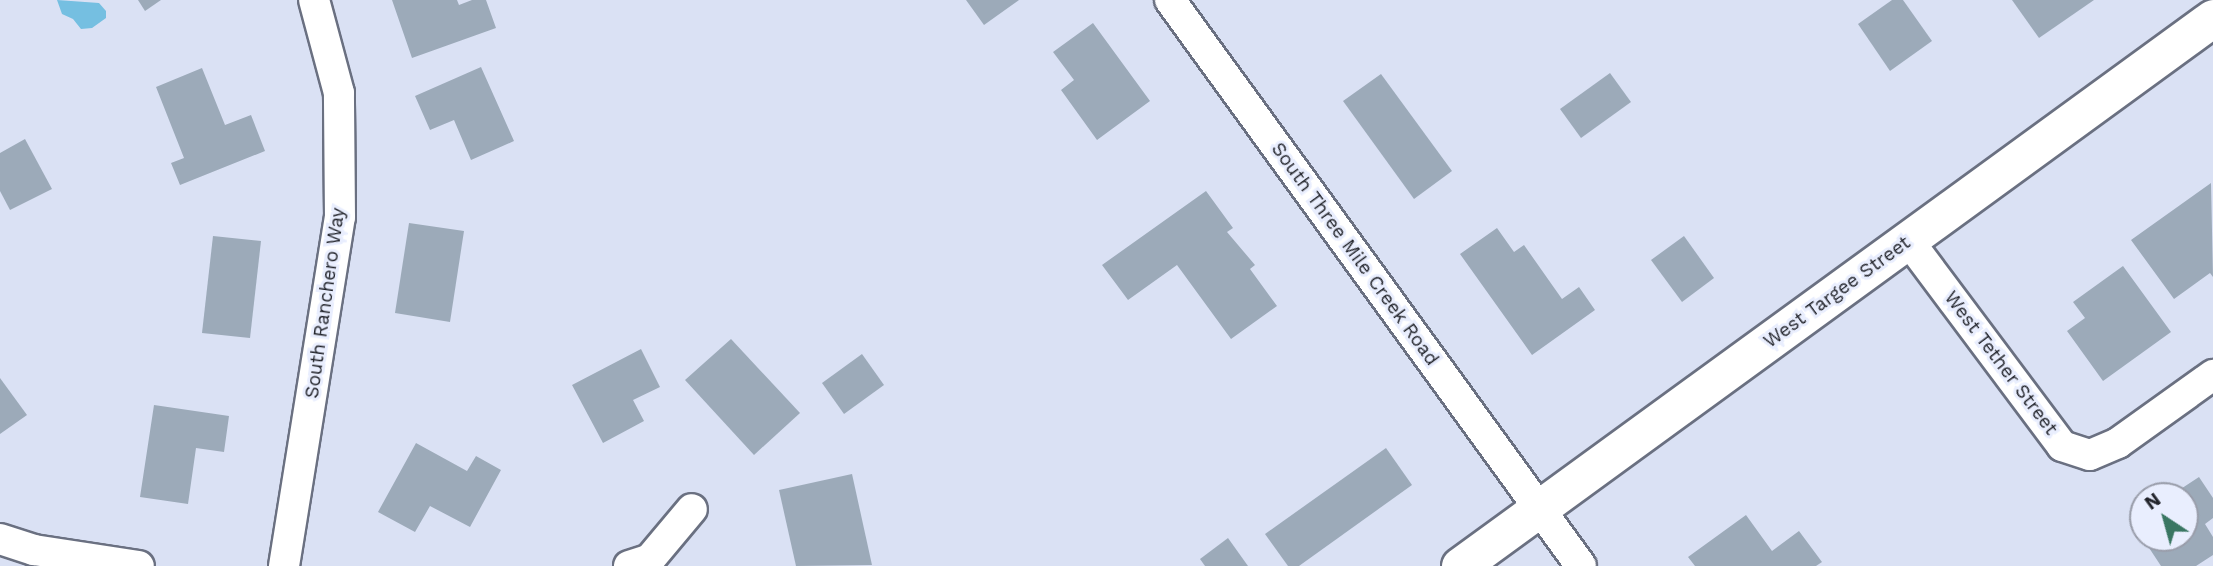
<!DOCTYPE html>
<style>
body{margin:0}
#map{position:relative;width:2213px;height:566px;overflow:hidden;background:#dae1f4;font-family:"Work Sans",sans-serif}
div>[style]{position:absolute}
[style*='--x']{left:calc(var(--x)*1px);top:calc(var(--y)*1px);width:calc(var(--w)*1px);rotate:calc(var(--a)*1deg)}
.water>*{inset:0;background:#75bfe1}
.building>*{inset:0;background:#9caab9}
.roads{filter:drop-shadow(2px 0 #6a7081) drop-shadow(-2px 0 #6a7081) drop-shadow(0 2px #6a7081) drop-shadow(0 -2px #6a7081)}
.minor>*{height:30px;margin:-15px;padding:0 15px;transform-origin:15px;border-radius:15px;background:#fff}
.tertiary>*{height:37px;margin:-18.5px;padding:0 18.5px;transform-origin:18.5px;border-radius:18.5px;background:#fff}
span{translate:-50% -50%;white-space:nowrap;text-align:center;line-height:1.15;-webkit-text-stroke:6px #e9eefe;paint-order:stroke}
.street-label{font-size:19px;color:#22242b}
.north{position:absolute;left:2129px;top:482px;width:70px;height:70px;box-sizing:border-box;background:#e9eefe;border:2px solid #999daa;border-radius:50%;rotate:324deg;font-size:19px;font-weight:700;line-height:28px;text-align:center;color:#22242b}
.north::after{content:'';display:block;margin:auto;width:24px;height:32px;background:#397662;clip-path:polygon(50% 0,100% 100%,50% 72%,0 100%)}
</style>
<div id="map">
<div class="water">
<div style="clip-path:polygon(57px 0,99px 3px,106px 11px,106px 18px,92px 28px,81px 29px,73px 19px,62px 14px)"></div>
</div>
<div class="building">
<div style="clip-path:polygon(138px 0,161px 0,145px 11px)"></div>
<div style="clip-path:polygon(392px 0,457px 0,459px 5px,472px 0,486px 0,496px 28px,412px 58px)"></div>
<div style="clip-path:polygon(966px 0,1019px 0,984px 25px)"></div>
<div style="clip-path:polygon(1892px 0,1903px 0,1932px 41px,1890px 71px,1858px 24px)"></div>
<div style="clip-path:polygon(2012px 0,2094px 0,2039px 38px)"></div>
<div style="clip-path:polygon(1093px 23px,1150px 101px,1097px 140px,1061px 90px,1074px 80px,1053px 52px)"></div>
<div style="clip-path:polygon(481px 67px,514px 141px,471px 160px,454px 120px,430px 130px,415px 96px)"></div>
<div style="clip-path:polygon(202px 68px,225px 125px,251px 115px,265px 151px,180px 185px,171px 163px,184px 158px,156px 87px)"></div>
<div style="clip-path:polygon(1610px 73px,1631px 102px,1581px 138px,1560px 109px)"></div>
<div style="clip-path:polygon(1381px 74px,1452px 171px,1414px 199px,1343px 101px)"></div>
<div style="clip-path:polygon(25px 139px,52px 189px,10px 210px,0 191px,0 153px)"></div>
<div style="clip-path:polygon(2211px 183px,2213px 277px,2210px 273px,2174px 299px,2131px 240px)"></div>
<div style="clip-path:polygon(1206px 191px,1233px 228px,1227px 232px,1255px 265px,1250px 269px,1277px 306px,1231px 339px,1177px 265px,1128px 300px,1102px 265px)"></div>
<div style="clip-path:polygon(409px 223px,464px 231px,450px 322px,395px 313px)"></div>
<div style="clip-path:polygon(1497px 228px,1514px 252px,1524px 245px,1562px 299px,1579px 287px,1595px 310px,1532px 355px,1460px 254px)"></div>
<div style="clip-path:polygon(213px 236px,261px 241px,250px 338px,202px 333px)"></div>
<div style="clip-path:polygon(1684px 236px,1714px 278px,1682px 302px,1651px 260px)"></div>
<div style="clip-path:polygon(2123px 266px,2171px 332px,2103px 381px,2067px 331px,2085px 318px,2073px 302px)"></div>
<div style="clip-path:polygon(731px 339px,800px 413px,754px 455px,685px 380px)"></div>
<div style="clip-path:polygon(641px 349px,660px 387px,633px 400px,644px 421px,603px 443px,572px 385px)"></div>
<div style="clip-path:polygon(862px 354px,884px 385px,844px 414px,822px 383px)"></div>
<div style="clip-path:polygon(0 378px,27px 415px,0 434px)"></div>
<div style="clip-path:polygon(154px 405px,229px 416px,224px 452px,196px 448px,188px 504px,140px 497px)"></div>
<div style="clip-path:polygon(416px 443px,467px 471px,476px 456px,501px 470px,470px 527px,430px 506px,415px 532px,378px 512px)"></div>
<div style="clip-path:polygon(1386px 448px,1412px 485px,1299px 566px,1288px 566px,1265px 534px)"></div>
<div style="clip-path:polygon(852px 474px,872px 565px,796px 566px,779px 490px)"></div>
<div style="clip-path:polygon(2199px 477px,2213px 498px,2213px 518px,2205px 524px,2213px 537px,2213px 555px,2196px 566px,2161px 566px,2132px 522px,2143px 514px,2143px 538px,2185px 538px,2185px 496px,2170px 496px)"></div>
<div style="clip-path:polygon(1746px 515px,1772px 551px,1799px 531px,1822px 562px,1816px 566px,1695px 566px,1688px 557px)"></div>
<div style="clip-path:polygon(1228px 538px,1248px 566px,1205px 566px,1200px 559px)"></div>
</div>
<div class="roads">
<div class="minor">
<div style="--x:1170;--y:0;--w:699;--a:54.01"></div>
<div style="--x:1908;--y:240;--w:257;--a:53.2"></div>
<div style="--x:2062;--y:446;--w:29;--a:18"></div>
<div style="--x:2090;--y:455;--w:30;--a:-23"></div>
<div style="--x:2118;--y:443;--w:117;--a:-35.6"></div>
<div style="--x:0;--y:539;--w:36;--a:18"></div>
<div style="--x:34;--y:550;--w:106;--a:8.7"></div>
<div style="--x:284;--y:566;--w:353;--a:-80.9"></div>
<div style="--x:340;--y:217;--w:124;--a:-90.5"></div>
<div style="--x:339;--y:93;--w:96;--a:-105"></div>
<div style="--x:629;--y:566;--w:22;--a:-18"></div>
<div style="--x:650;--y:559;--w:65;--a:-50"></div>
</div>
<div class="tertiary">
<div style="--x:1460;--y:566;--w:931;--a:-36.05"></div>
</div>
</div>
<div class="street-label">
<span style="left:1355px;top:254px;rotate:54deg">South Three Mile Creek Road</span>
<span style="left:1837px;top:292px;rotate:-36deg">West Targee Street</span>
<span style="left:325px;top:303px;rotate:-82deg">South Ranchero Way</span>
<span style="left:2001px;top:363px;rotate:53deg">West Tether Street</span>
</div>
<div class="north">N</div>
</div>
